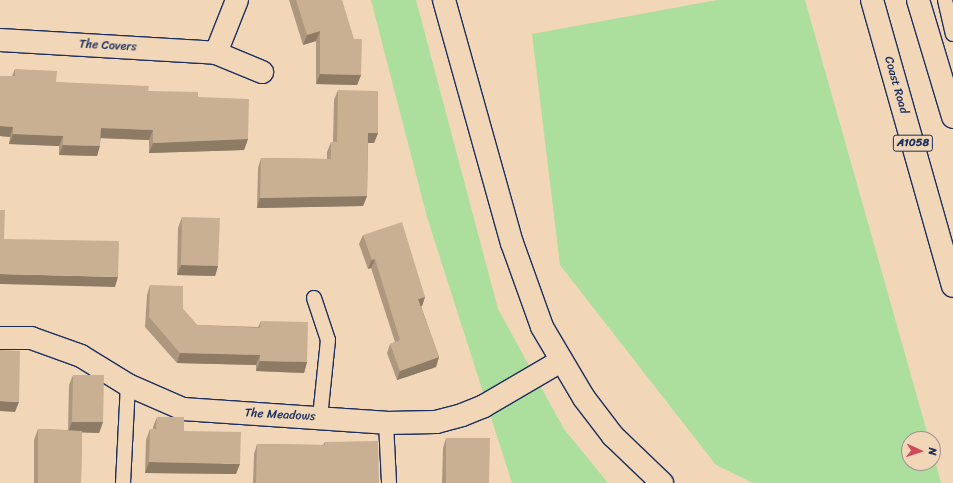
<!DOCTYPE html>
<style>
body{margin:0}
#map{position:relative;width:953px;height:483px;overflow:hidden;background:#f1d7b8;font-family:Sriracha,sans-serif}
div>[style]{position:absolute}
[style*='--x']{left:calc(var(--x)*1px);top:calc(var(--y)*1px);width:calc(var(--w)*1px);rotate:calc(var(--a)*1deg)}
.green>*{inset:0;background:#acde9e}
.roads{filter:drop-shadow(1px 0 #1b2f5e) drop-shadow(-1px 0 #1b2f5e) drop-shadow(0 1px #1b2f5e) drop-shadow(0 -1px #1b2f5e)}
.service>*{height:14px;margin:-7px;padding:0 7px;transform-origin:7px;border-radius:7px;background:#f1d7b8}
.minor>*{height:22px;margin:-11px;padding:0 11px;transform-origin:11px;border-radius:11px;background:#f1d7b8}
.tertiary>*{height:22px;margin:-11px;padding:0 11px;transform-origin:11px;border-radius:11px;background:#f1d7b8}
.trunk>*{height:22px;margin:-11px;padding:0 11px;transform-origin:11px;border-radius:11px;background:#f1d7b8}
.wall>*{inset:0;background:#ad977e}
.shaded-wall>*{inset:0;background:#8d7b66}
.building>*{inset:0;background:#c9b092}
span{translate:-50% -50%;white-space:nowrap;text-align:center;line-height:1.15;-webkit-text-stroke:3.5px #f1d7b8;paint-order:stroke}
.shield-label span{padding:1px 3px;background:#f1d7b8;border:1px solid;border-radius:3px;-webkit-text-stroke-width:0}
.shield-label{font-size:11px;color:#1b2f5e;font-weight:700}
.street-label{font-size:12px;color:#1b2f5e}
.north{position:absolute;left:901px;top:431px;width:40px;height:40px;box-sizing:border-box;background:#f1d7b8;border:1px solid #9b9494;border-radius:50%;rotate:93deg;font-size:11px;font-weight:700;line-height:16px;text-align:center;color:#1b2f5e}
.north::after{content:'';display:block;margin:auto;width:14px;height:18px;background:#d1495b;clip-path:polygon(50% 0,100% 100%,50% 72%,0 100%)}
</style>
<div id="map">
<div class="green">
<div style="clip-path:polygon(371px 0,416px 0,498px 309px,564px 429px,608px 483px,512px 483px,427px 217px)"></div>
<div style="clip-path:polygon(717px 0,805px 0,929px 439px,909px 439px,909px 463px,933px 463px,933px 453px,941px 483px,753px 483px,716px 465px,560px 265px,532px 34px)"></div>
</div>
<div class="roads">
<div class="service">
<div style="--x:945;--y:0;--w:35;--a:77"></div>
<div style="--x:314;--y:298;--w:44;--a:71.6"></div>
<div style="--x:328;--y:340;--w:77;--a:95.9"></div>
<div style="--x:386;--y:423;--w:60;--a:87.1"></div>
<div style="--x:123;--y:483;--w:98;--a:-87.1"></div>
</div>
<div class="minor">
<div style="--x:0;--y:40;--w:216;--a:3.4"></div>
<div style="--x:216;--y:53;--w:50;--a:22.4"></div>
<div style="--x:216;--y:53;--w:57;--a:-68.4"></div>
<div style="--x:0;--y:338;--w:31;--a:0"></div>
<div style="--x:31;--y:338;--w:53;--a:19.8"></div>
<div style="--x:81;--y:356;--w:55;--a:31.7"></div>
<div style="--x:128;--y:385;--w:60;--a:23.6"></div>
<div style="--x:183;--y:409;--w:203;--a:3.9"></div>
<div style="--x:386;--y:423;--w:50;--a:-1.1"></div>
<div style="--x:436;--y:422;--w:27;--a:-15"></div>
<div style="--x:462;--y:415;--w:24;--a:-22"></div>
<div style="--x:484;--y:406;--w:89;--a:-30.3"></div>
</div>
<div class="tertiary">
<div style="--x:444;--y:0;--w:252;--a:74.4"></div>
<div style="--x:512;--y:243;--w:89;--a:70.3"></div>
<div style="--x:542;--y:327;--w:82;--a:59.4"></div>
<div style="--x:584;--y:398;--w:48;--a:52.7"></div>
<div style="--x:613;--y:436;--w:68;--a:43.8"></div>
</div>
<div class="trunk">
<div style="--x:872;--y:0;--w:297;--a:74.2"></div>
<div style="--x:918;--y:0;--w:122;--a:73.3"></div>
</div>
</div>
<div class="wall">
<div style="clip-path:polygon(289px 0,342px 0,361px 75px,357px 85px,316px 84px,316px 41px,303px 45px)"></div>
<div style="clip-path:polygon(15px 69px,56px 82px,148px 91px,198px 97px,248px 139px,244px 150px,149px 153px,149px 140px,101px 138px,97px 156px,59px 155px,59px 146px,9px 144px,10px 137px,0 136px,0 76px,12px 76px)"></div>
<div style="clip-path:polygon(338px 90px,378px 133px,374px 143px,368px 143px,367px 196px,363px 206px,257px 208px,258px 168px,261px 158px,327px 159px,327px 152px,331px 142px,333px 142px,334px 100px)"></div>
<div style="clip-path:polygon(182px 217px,218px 266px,215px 276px,177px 275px,178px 228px)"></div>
<div style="clip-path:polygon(363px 235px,425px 297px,422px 306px,421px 306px,439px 357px,436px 367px,397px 380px,387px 353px,390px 344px,395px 342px,371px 268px,368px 269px,359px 244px)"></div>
<div style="clip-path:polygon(150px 285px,183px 309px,197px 325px,258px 327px,261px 321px,307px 362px,304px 373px,256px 371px,256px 365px,177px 363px,145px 327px,147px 295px)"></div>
<div style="clip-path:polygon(73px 375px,103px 422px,99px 433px,82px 432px,81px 483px,34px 483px,34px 440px,38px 429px,68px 430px,69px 385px)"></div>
<div style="clip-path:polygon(157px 417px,184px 431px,236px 474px,145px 473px,146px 440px,150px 429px,153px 429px,153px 427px)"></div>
<div style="clip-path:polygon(446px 438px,489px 483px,442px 483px,443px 448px)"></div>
<div style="clip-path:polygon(325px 442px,379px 483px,253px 483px,254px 454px,257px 444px,323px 445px)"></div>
</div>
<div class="shaded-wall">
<div style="clip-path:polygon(320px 31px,316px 41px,303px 45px,307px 35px)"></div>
<div style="clip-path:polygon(320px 74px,361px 75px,357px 85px,316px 84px)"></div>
<div style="clip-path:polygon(0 126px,13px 127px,10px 137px,0 136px)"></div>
<div style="clip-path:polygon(101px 128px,153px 130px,149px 140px,97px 138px)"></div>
<div style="clip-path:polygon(368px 133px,378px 133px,374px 143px,365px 143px)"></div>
<div style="clip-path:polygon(13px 134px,63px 136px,59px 146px,9px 144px)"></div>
<div style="clip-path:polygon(248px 139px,244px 150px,149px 153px,153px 143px)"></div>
<div style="clip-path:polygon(63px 145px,100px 146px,97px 156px,59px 155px)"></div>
<div style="clip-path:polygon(367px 196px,363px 206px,257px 208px,260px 198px)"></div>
<div style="clip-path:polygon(375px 259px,371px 268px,368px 269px,372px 260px)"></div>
<div style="clip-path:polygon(181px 265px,218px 266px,215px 276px,177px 275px)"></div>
<div style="clip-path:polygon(0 274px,118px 277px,115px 287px,0 284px)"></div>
<div style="clip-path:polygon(425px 297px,422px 306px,415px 308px,418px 299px)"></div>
<div style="clip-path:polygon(180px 353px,260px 355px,256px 365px,177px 363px)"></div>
<div style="clip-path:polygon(439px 357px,436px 367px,397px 380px,400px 371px)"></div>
<div style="clip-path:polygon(260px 361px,307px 362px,304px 373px,256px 371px)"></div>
<div style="clip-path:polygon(0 401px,19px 402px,15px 412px,0 411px)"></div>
<div style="clip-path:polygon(72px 422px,103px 422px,99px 433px,68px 432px)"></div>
<div style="clip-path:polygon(149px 462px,240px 464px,236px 474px,145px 473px)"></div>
</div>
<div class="building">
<div style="clip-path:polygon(296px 0,342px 0,354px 39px,362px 39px,361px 75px,320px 74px,320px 31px,307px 35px)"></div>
<div style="clip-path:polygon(15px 69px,57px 71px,56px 82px,149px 86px,148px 91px,198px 92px,198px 97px,249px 99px,248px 139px,153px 143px,153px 130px,101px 128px,100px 146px,63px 145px,63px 136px,13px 134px,13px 127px,0 126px,0 76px,15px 76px)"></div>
<div style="clip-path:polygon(338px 90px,378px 91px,378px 133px,368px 133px,367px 196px,260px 198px,261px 158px,331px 159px,331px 142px,337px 142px)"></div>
<div style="clip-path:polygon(0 210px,5px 210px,4px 239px,119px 241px,118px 277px,0 274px)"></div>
<div style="clip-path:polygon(182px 217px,220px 218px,218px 266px,181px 265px)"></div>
<div style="clip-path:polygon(402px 222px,425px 297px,418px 299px,439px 357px,400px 371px,390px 344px,400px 340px,375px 259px,372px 260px,363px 235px)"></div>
<div style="clip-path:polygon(150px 285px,183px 286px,183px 309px,197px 325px,260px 328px,261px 321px,308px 322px,307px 362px,260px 361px,260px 355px,180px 353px,149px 317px)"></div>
<div style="clip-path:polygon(0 350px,20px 351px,19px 402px,0 401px)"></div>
<div style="clip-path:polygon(73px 375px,104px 375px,103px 422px,72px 422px)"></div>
<div style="clip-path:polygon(157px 417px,184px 417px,184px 431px,241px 432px,240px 464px,149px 462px,150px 429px,156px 429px)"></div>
<div style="clip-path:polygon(38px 429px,82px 431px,81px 483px,38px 483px)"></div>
<div style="clip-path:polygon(446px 438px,490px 438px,489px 483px,446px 483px)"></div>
<div style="clip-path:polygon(378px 441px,379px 483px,256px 483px,257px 444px,325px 445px,325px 442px)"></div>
</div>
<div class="shield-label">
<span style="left:913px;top:143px">A1058</span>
</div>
<div class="street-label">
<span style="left:108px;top:46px;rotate:3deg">The Covers</span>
<span style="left:896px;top:85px;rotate:74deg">Coast Road</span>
<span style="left:280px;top:415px;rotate:3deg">The Meadows</span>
</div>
<div class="north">N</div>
</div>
